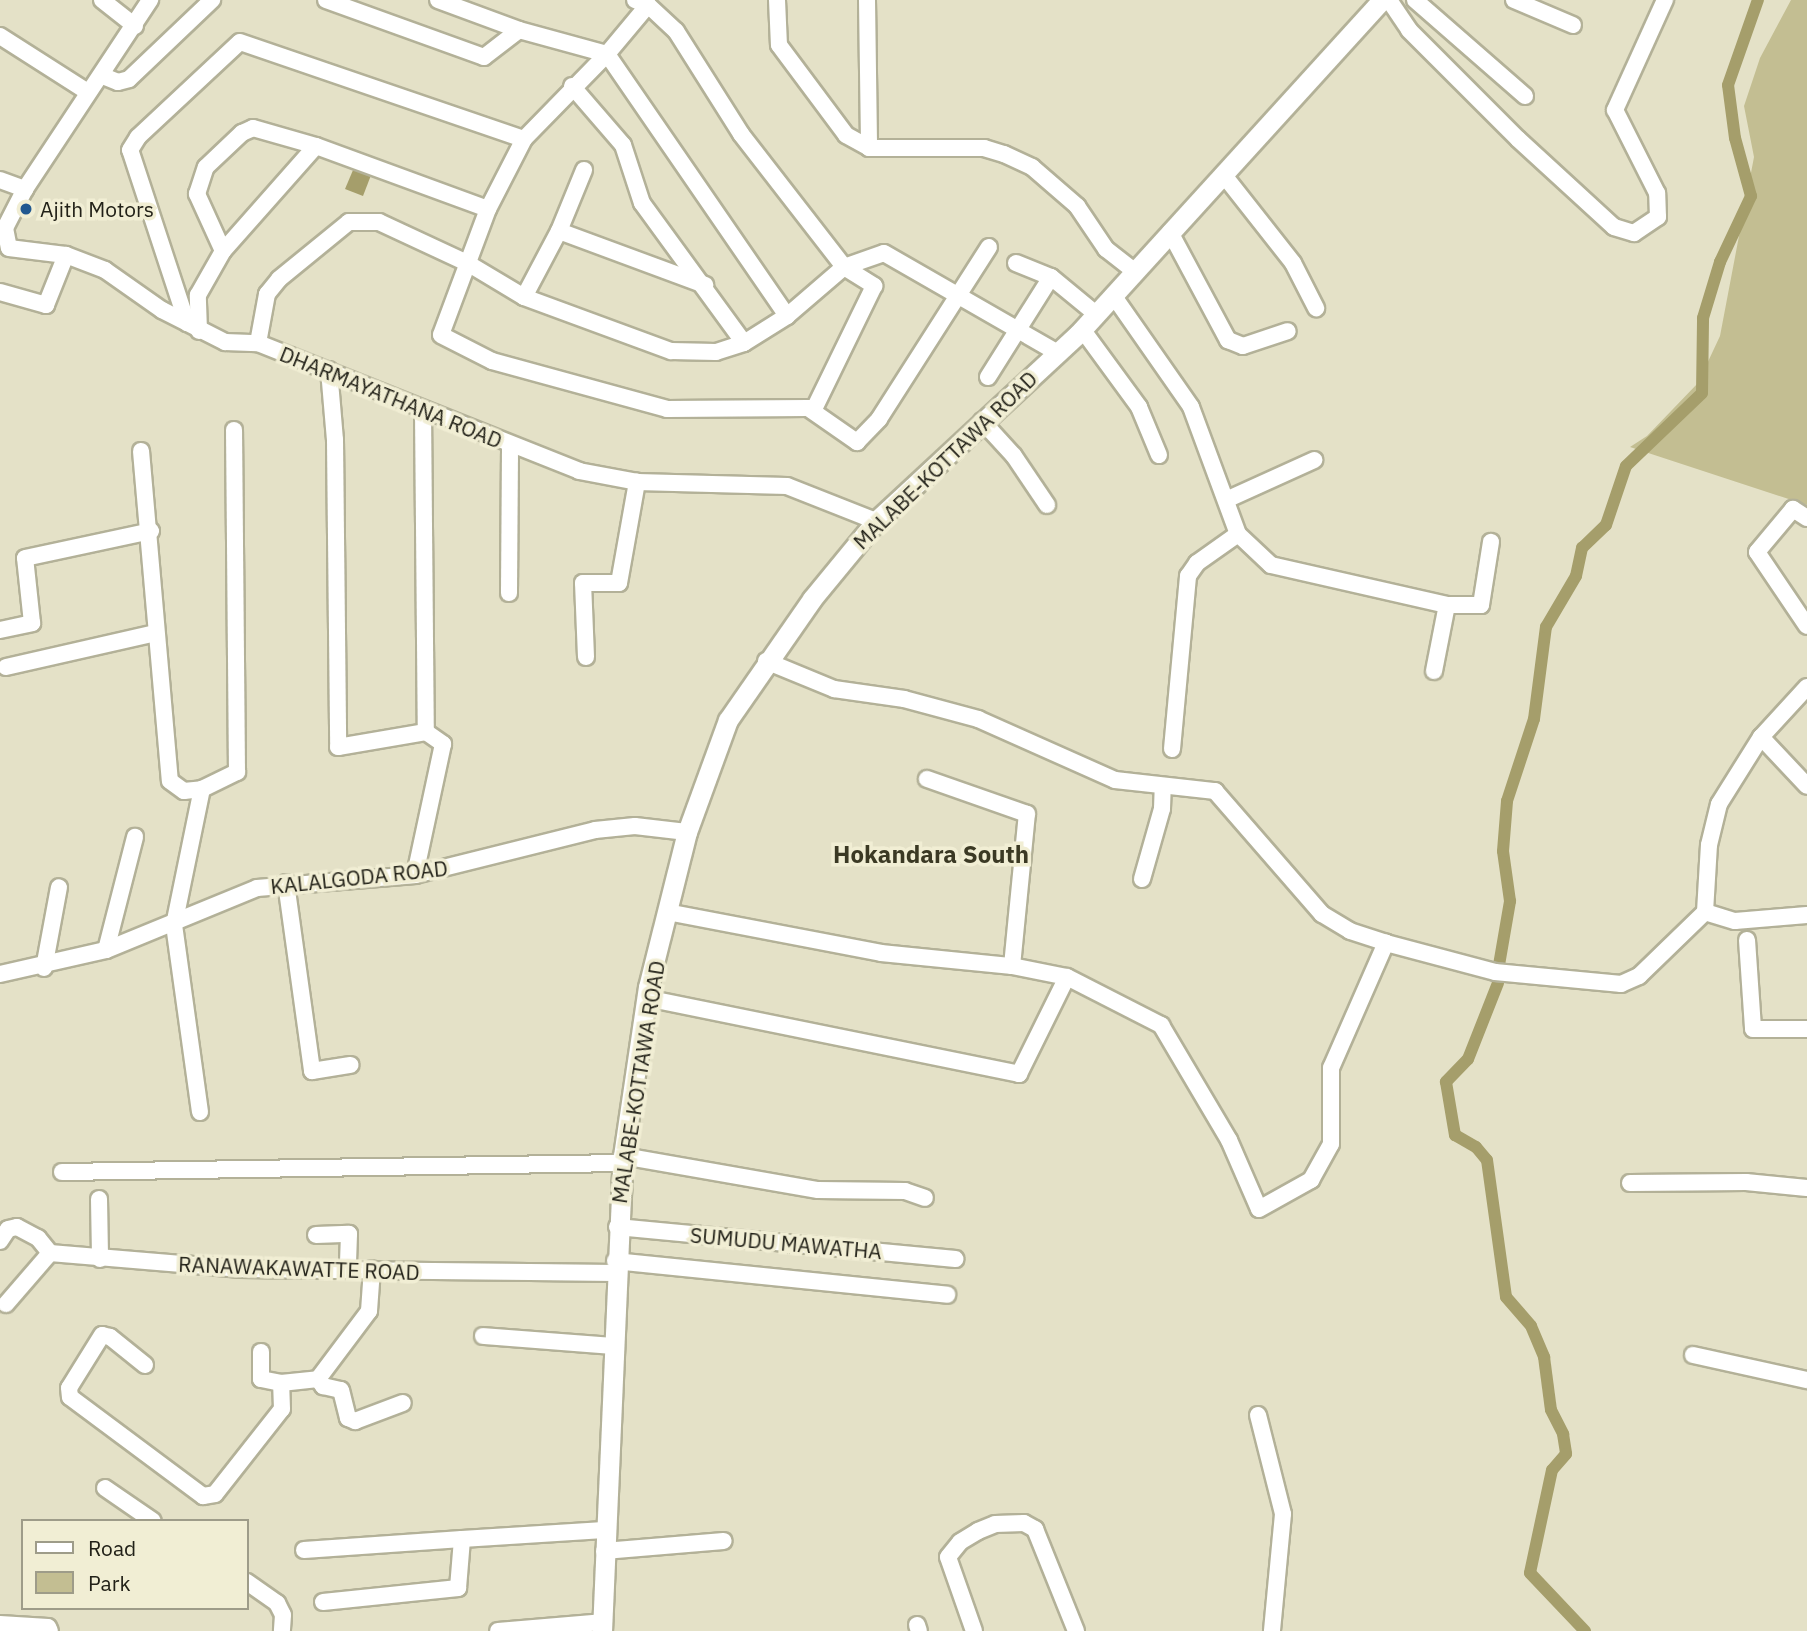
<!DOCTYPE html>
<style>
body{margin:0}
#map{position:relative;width:1807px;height:1631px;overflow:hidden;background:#e4e1c7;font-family:"IBM Plex Sans",sans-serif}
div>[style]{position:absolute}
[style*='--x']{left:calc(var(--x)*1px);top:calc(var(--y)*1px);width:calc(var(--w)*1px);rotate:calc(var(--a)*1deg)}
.green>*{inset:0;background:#c3be92}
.water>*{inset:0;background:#a59e6b}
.canal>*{height:12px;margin:-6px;padding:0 6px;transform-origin:6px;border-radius:6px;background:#a59e6b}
.roads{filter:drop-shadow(2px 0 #b3b198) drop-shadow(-2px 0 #b3b198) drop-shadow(0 2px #b3b198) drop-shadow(0 -2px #b3b198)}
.minor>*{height:16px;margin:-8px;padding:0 8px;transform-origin:8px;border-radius:8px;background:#fff}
.major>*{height:19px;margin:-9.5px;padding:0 9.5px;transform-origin:9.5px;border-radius:9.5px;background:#fff}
.dots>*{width:19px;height:19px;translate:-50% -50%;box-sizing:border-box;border:4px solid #f1eed4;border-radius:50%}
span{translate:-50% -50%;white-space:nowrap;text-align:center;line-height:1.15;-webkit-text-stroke:7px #f1eed4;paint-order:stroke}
.poi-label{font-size:21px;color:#222118}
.left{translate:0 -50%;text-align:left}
.street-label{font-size:21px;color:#222118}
.quarter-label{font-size:24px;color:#3b3924;font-weight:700}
.legend{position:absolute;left:21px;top:1519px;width:228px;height:91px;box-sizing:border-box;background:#f1eed4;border:2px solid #9e9c89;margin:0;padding:9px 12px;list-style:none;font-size:21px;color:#222118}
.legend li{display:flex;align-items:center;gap:14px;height:35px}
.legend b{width:35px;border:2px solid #9e9c89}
</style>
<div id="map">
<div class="green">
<div style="clip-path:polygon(1791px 0,1807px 0,1807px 505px,1630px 447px,1647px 436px,1698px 383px,1720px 336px,1754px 157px,1744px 106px,1760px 58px)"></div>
</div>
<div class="water">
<div style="clip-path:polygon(356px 163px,373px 170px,363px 196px,345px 189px)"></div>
</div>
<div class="canal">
<div style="--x:1499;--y:965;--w:65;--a:-80.2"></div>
<div style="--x:1510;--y:901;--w:50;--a:-98"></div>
<div style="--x:1503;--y:851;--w:50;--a:-85.4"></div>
<div style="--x:1507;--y:801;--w:86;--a:-71.8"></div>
<div style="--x:1534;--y:719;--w:93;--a:-82.6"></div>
<div style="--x:1546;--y:627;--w:59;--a:-59.5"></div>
<div style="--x:1576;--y:576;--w:29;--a:-78"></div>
<div style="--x:1582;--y:548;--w:33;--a:-44"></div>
<div style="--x:1606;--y:525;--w:62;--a:-71.3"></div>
<div style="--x:1626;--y:466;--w:105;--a:-43.8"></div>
<div style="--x:1702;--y:393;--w:75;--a:-89.2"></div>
<div style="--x:1703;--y:318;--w:59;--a:-73.1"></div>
<div style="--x:1720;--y:262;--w:73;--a:-64.8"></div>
<div style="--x:1751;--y:196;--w:60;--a:-105.4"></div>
<div style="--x:1735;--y:138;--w:53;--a:-97.5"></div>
<div style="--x:1728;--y:85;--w:90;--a:-70.6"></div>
<div style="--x:1498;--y:983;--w:82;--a:111.5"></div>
<div style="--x:1468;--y:1059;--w:32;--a:134"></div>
<div style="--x:1446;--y:1082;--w:54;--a:80.4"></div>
<div style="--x:1455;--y:1135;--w:24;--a:30"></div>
<div style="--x:1476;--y:1147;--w:17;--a:50"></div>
<div style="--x:1487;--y:1160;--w:138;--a:82.1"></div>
<div style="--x:1506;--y:1297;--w:38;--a:49"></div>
<div style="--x:1531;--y:1326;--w:34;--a:67"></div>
<div style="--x:1544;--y:1357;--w:53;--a:82.5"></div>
<div style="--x:1551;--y:1410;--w:27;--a:63"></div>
<div style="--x:1563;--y:1434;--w:20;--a:81"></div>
<div style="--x:1566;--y:1454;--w:21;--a:131"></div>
<div style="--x:1552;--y:1470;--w:105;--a:102.1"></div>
<div style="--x:1530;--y:1573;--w:80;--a:46.5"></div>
</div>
<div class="roads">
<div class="minor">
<div style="--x:102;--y:0;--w:42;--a:38.2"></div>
<div style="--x:326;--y:0;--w:168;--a:19.8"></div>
<div style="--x:484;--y:57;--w:44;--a:-37.6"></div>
<div style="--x:438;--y:0;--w:86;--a:20.3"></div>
<div style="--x:519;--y:30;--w:91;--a:15.3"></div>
<div style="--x:635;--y:0;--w:14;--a:21"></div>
<div style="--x:648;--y:5;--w:38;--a:43"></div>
<div style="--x:676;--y:31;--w:122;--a:57.7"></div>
<div style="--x:741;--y:134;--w:168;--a:52.2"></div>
<div style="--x:844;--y:267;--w:36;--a:32"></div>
<div style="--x:874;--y:286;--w:139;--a:116"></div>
<div style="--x:777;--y:0;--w:45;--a:87.5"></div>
<div style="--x:779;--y:45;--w:112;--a:53.3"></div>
<div style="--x:846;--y:135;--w:26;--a:29"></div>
<div style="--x:867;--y:0;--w:148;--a:89.2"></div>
<div style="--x:869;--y:148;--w:115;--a:0"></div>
<div style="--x:984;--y:148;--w:21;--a:17"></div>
<div style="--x:1004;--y:154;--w:31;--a:25"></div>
<div style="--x:1032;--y:167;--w:60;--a:40.9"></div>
<div style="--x:1077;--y:206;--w:52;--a:56"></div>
<div style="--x:1106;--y:249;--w:37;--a:38"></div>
<div style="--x:1389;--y:0;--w:36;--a:56"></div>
<div style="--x:1409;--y:30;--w:154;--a:45"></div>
<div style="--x:1518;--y:139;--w:130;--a:42.5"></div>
<div style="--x:1614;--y:227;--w:21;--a:17"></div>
<div style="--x:1634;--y:233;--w:29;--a:-34"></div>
<div style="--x:1658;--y:217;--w:24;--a:-92"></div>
<div style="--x:1657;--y:193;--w:93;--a:-116.8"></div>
<div style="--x:1615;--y:110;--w:121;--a:-65.6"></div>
<div style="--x:1415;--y:0;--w:146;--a:41.1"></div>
<div style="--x:1514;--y:0;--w:64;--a:23"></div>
<div style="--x:648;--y:5;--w:64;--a:129.9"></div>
<div style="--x:607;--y:54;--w:318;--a:55.5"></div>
<div style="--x:0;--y:36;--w:104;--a:32.5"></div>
<div style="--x:103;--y:76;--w:16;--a:22"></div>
<div style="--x:118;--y:82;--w:11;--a:-15"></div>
<div style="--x:129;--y:79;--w:115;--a:-43.6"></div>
<div style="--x:572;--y:86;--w:78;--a:49.2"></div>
<div style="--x:623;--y:145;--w:61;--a:71.9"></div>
<div style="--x:642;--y:203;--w:173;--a:53.9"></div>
<div style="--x:1223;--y:174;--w:113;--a:51.8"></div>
<div style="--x:1293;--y:263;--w:51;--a:62.9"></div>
<div style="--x:0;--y:180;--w:27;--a:20"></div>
<div style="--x:25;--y:189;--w:44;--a:117.1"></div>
<div style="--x:5;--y:228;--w:20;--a:79"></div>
<div style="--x:9;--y:248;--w:57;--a:7"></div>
<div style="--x:66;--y:255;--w:42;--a:21"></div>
<div style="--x:105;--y:270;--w:70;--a:35.1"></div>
<div style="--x:162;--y:310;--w:71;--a:26.9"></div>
<div style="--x:225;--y:342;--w:33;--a:2"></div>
<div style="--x:258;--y:343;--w:346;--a:21.7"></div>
<div style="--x:579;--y:471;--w:59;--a:10.7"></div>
<div style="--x:637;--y:482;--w:150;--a:1.5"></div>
<div style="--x:787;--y:486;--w:96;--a:21.5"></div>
<div style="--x:25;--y:189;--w:227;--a:-56.5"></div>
<div style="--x:488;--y:209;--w:134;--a:110.5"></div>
<div style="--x:441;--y:335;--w:57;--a:27"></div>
<div style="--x:492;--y:361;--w:181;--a:15.3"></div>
<div style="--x:667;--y:409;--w:141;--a:-0.4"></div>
<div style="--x:808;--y:408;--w:60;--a:34.8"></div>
<div style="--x:857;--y:442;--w:32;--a:-46"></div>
<div style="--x:879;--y:419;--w:204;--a:-57.4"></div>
<div style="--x:559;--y:231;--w:156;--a:20.3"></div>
<div style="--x:1170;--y:232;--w:123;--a:61.8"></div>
<div style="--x:1228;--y:340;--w:16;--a:22"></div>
<div style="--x:1243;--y:346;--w:47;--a:-18.4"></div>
<div style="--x:223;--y:251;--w:63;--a:-114.5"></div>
<div style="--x:197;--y:194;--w:28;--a:-72"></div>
<div style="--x:206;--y:167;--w:50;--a:-43.4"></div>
<div style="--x:242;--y:133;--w:12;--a:-24"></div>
<div style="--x:253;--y:128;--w:66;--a:15.9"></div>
<div style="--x:316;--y:146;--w:183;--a:20.1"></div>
<div style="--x:488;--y:209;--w:79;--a:-62.8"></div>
<div style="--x:524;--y:139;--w:119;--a:-45.7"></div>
<div style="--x:1016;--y:263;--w:38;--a:22"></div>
<div style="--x:1051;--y:277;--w:58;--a:39.4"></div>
<div style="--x:0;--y:292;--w:48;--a:15.8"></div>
<div style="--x:46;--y:305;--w:54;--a:-68.2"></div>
<div style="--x:1113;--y:295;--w:136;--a:55.1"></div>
<div style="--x:1191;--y:407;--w:135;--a:69.7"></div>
<div style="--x:1238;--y:534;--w:45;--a:43.2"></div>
<div style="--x:1271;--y:565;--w:180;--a:12.8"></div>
<div style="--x:1447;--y:605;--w:34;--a:0"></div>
<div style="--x:1481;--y:605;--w:64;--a:-81"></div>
<div style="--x:524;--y:297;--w:75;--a:-62.1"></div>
<div style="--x:559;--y:231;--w:66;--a:-67.7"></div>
<div style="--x:187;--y:323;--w:182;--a:-108.2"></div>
<div style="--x:130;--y:150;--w:15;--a:-58"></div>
<div style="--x:138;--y:137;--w:139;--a:-43"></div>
<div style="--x:240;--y:42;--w:300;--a:18.9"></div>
<div style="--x:1082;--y:329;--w:97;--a:53.8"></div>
<div style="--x:1139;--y:407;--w:52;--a:67.4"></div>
<div style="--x:199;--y:331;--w:36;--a:-92"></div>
<div style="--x:198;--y:295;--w:51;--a:-60.4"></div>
<div style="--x:223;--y:251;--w:140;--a:-48.5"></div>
<div style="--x:258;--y:343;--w:50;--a:-79.6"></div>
<div style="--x:267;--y:294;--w:19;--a:-51"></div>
<div style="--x:279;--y:279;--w:90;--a:-39.2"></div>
<div style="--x:349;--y:222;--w:30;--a:0"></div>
<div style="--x:379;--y:222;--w:99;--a:25"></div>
<div style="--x:469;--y:264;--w:64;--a:31"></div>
<div style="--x:524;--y:297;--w:157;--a:20.2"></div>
<div style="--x:671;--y:351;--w:45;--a:1.3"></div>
<div style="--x:716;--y:352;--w:29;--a:-18"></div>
<div style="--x:744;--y:343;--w:51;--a:-32.1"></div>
<div style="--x:787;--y:316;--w:75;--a:-40.7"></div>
<div style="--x:844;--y:267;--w:42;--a:-19.3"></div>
<div style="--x:884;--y:253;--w:198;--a:29.9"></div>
<div style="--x:329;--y:370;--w:70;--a:85.1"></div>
<div style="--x:335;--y:440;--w:307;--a:89.4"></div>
<div style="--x:338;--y:747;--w:89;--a:-9.7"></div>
<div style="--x:426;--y:732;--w:21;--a:35"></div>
<div style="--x:443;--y:744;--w:134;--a:102.1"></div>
<div style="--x:988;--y:377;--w:118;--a:-57.8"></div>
<div style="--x:423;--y:411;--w:321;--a:89.5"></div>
<div style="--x:982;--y:421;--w:47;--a:47.6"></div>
<div style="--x:1014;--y:456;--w:59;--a:56"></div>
<div style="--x:141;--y:451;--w:331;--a:85"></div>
<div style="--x:170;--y:781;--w:17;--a:36"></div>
<div style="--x:184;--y:791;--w:18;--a:-6"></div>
<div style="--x:202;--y:789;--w:39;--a:-26"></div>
<div style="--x:237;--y:772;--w:342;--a:-90.5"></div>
<div style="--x:1226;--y:500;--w:97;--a:-24.4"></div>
<div style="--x:1807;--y:518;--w:17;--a:-147"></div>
<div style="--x:1793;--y:509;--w:56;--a:129.9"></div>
<div style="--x:1757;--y:552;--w:89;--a:56"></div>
<div style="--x:509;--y:593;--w:148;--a:-89.6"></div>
<div style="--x:0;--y:630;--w:33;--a:-12"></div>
<div style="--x:32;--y:623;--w:65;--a:-96.1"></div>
<div style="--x:25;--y:558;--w:129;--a:-12.1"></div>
<div style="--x:586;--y:657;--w:74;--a:-92.3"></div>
<div style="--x:583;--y:583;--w:36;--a:0"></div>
<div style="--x:619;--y:583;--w:103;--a:-79.9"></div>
<div style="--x:766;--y:661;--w:74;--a:22.4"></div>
<div style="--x:834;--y:689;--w:71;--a:8.1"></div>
<div style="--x:904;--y:699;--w:77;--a:15.1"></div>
<div style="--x:978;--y:719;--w:150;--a:24"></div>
<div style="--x:1115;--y:780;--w:101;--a:6.3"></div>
<div style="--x:1215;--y:791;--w:163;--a:49"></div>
<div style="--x:1322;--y:914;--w:33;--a:31"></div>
<div style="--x:1350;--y:931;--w:38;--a:18"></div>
<div style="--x:6;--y:667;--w:154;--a:-12.8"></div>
<div style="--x:1434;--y:671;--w:67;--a:-78.9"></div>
<div style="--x:1807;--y:687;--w:68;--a:132.6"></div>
<div style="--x:1761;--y:737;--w:67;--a:46.8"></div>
<div style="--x:1172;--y:749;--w:174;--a:-84.7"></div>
<div style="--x:1188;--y:576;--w:16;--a:-55"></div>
<div style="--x:1197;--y:563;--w:50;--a:-35.3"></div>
<div style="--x:1142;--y:879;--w:73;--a:-74.1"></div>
<div style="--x:1162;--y:809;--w:23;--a:-88"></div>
<div style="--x:286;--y:883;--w:190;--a:82.1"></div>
<div style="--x:312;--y:1071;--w:39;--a:-9"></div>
<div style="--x:667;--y:912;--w:218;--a:10.8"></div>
<div style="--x:881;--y:953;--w:132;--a:5.7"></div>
<div style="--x:1012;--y:966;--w:153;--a:-84.4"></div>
<div style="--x:1027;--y:814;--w:106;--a:-160.7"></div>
<div style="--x:1705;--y:912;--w:31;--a:17"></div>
<div style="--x:1735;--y:921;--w:72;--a:-4.8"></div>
<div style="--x:1747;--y:940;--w:89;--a:86.1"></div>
<div style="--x:1753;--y:1029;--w:54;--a:0"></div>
<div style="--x:106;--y:950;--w:117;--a:-75.6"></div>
<div style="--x:1012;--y:966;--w:56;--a:11.3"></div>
<div style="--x:44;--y:968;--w:82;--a:-79.5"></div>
<div style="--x:0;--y:974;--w:109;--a:-12.8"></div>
<div style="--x:106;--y:950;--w:163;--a:-22.3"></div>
<div style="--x:257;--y:888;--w:159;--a:-4.7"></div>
<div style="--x:415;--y:875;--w:186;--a:-14"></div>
<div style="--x:595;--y:830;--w:40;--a:-5.7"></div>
<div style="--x:635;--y:826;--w:52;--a:6.6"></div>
<div style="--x:646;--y:998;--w:381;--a:11.5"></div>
<div style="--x:1019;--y:1074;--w:108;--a:-63.7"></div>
<div style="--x:1067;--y:977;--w:106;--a:27.1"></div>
<div style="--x:1161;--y:1025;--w:134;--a:59.4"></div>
<div style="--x:1229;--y:1140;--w:75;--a:66.5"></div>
<div style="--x:1259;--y:1209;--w:60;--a:-29.1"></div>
<div style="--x:1311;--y:1180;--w:41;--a:-60.9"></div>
<div style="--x:1331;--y:1144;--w:76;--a:-90"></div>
<div style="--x:1331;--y:1068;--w:137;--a:-66.3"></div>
<div style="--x:1386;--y:943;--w:113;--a:14.9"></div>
<div style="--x:1495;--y:972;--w:127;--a:5.4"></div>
<div style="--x:1621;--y:984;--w:20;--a:-24"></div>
<div style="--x:1639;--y:976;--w:92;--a:-44.1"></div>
<div style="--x:1705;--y:912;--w:67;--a:-86.6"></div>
<div style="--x:1709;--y:845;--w:42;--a:-76.3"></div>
<div style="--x:1719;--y:804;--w:79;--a:-57.9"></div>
<div style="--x:200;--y:1112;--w:189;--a:-97.9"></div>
<div style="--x:174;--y:925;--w:139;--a:-78.4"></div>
<div style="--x:623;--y:1156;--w:198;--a:9.9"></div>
<div style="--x:818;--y:1190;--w:87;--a:0.7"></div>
<div style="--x:905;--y:1191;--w:21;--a:19"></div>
<div style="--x:62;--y:1172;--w:561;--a:-0.92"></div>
<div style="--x:1630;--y:1183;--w:116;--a:-0.5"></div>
<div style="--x:1746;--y:1182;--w:61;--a:5.6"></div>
<div style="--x:99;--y:1199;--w:60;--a:89"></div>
<div style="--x:617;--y:1227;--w:340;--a:5.4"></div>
<div style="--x:316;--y:1235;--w:33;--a:-2"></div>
<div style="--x:349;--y:1234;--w:35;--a:92"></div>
<div style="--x:0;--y:1241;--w:14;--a:-56"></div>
<div style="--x:8;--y:1229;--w:9;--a:-13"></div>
<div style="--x:17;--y:1227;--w:24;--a:28"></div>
<div style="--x:38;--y:1238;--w:19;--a:51"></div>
<div style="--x:50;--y:1253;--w:192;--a:4.8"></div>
<div style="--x:241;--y:1269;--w:374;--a:0.6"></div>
<div style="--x:615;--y:1261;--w:334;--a:5.8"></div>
<div style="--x:6;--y:1304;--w:67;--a:-49.2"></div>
<div style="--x:483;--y:1336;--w:129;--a:4.4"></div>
<div style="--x:261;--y:1352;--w:27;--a:90"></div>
<div style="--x:261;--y:1379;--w:20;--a:11"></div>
<div style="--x:1693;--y:1355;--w:117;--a:12.4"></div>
<div style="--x:145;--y:1365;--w:45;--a:-141.3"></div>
<div style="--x:110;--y:1337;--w:8;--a:-166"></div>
<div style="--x:102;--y:1335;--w:62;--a:121.9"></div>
<div style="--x:69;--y:1388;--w:9;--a:84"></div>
<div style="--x:70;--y:1397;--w:166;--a:36.7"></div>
<div style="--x:203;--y:1496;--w:12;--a:-9"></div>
<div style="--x:215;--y:1494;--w:108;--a:-51.8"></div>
<div style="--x:282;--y:1409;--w:26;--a:-92"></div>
<div style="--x:281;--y:1383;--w:37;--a:-6"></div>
<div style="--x:318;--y:1379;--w:85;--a:-53.1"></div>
<div style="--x:369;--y:1311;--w:42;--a:-85.9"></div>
<div style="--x:318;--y:1379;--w:9;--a:54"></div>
<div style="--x:323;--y:1386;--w:18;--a:13"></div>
<div style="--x:341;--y:1390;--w:29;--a:76"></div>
<div style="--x:348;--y:1418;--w:8;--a:23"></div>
<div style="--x:355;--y:1421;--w:51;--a:-20.6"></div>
<div style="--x:1258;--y:1415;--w:102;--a:75.8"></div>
<div style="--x:1283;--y:1514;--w:118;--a:95.4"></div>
<div style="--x:105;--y:1488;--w:58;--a:34.5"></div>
<div style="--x:304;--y:1550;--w:158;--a:-4"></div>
<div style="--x:604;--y:1551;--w:120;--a:-4.8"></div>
<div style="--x:247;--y:1582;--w:37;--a:35"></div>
<div style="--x:277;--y:1603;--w:13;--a:63"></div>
<div style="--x:283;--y:1615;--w:16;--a:94"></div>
<div style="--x:323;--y:1602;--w:136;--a:-5.9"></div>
<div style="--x:458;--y:1588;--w:49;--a:-85.3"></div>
<div style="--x:462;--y:1539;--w:142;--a:-3.6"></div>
<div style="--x:0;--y:1624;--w:48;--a:3.6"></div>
<div style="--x:48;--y:1627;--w:4;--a:63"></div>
<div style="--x:917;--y:1625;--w:6;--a:72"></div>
<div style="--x:498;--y:1631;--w:104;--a:-4.9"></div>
<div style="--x:974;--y:1631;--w:78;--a:-109.4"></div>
<div style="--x:948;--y:1557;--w:19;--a:-51"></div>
<div style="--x:960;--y:1542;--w:21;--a:-31"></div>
<div style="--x:978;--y:1531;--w:18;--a:-22"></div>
<div style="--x:995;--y:1524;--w:29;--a:-2"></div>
<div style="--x:1024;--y:1523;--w:13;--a:29"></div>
<div style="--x:1035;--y:1529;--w:110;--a:68.1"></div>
</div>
<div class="major">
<div style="--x:602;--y:1631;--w:475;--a:-87.5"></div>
<div style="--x:623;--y:1156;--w:171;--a:-81.6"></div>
<div style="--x:648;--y:987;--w:160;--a:-75.9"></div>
<div style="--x:687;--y:832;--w:119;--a:-69.9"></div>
<div style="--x:728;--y:720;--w:147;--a:-55.2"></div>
<div style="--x:812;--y:599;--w:101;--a:-50.6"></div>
<div style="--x:876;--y:521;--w:275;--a:-42.8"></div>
<div style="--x:1078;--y:334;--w:452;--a:-47.7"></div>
</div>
</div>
<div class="dots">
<div style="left:26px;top:209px;background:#215890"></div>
</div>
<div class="poi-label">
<span class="left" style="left:40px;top:209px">Ajith Motors</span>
</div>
<div class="street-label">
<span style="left:391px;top:397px;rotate:22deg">DHARMAYATHANA ROAD</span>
<span style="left:945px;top:460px;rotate:-44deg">MALABE-KOTTAWA ROAD</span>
<span style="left:359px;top:877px;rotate:-6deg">KALALGODA ROAD</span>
<span style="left:638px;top:1082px;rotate:-81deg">MALABE-KOTTAWA ROAD</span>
<span style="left:786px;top:1243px;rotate:5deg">SUMUDU MAWATHA</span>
<span style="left:299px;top:1268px;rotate:2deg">RANAWAKAWATTE ROAD</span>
</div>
<div class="quarter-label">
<span style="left:931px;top:855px">Hokandara South</span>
</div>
<ul class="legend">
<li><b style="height:9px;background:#fff"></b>Road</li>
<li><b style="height:19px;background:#c3be92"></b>Park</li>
</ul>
</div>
